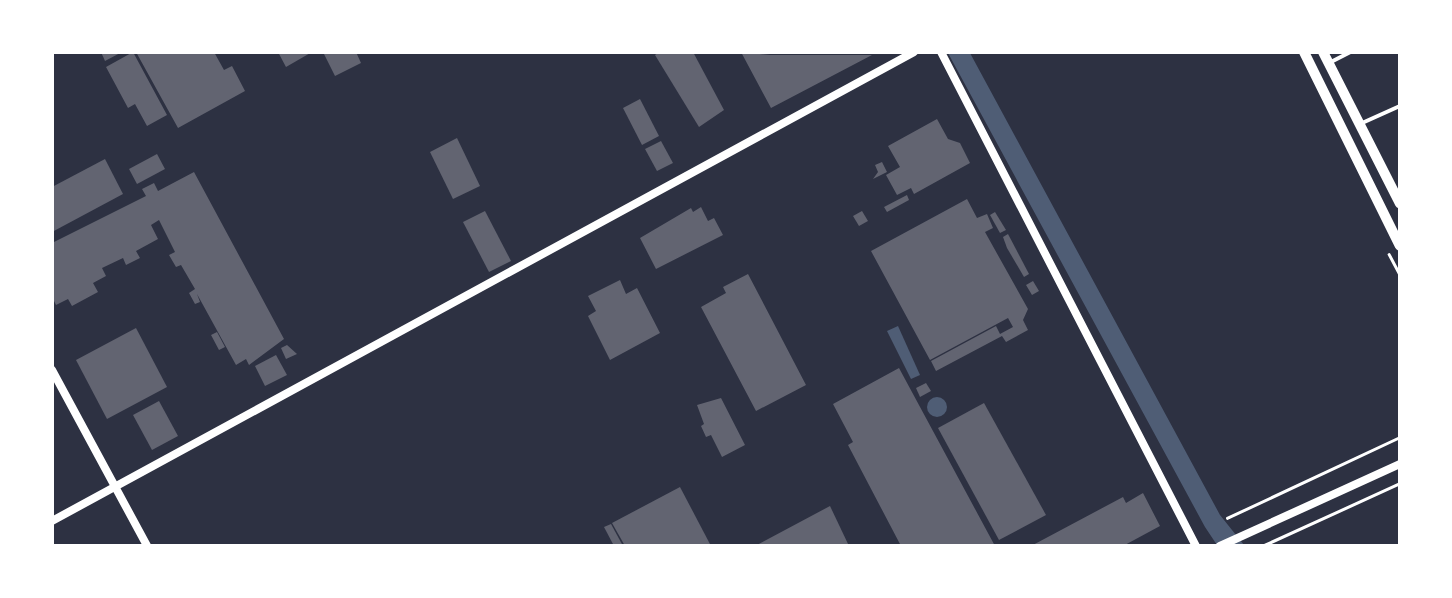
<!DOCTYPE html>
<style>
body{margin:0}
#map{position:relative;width:1452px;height:598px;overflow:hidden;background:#2d3142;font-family:"Nunito Sans",sans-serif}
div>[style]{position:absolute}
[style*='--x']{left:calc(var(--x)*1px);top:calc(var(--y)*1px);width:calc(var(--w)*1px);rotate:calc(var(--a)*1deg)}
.water>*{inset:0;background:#4f5d75}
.round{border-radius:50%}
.building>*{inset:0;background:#626471}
.path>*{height:2.5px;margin:-1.25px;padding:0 1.25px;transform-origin:1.25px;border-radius:1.25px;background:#fff}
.service>*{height:3.5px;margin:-1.75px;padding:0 1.75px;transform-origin:1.75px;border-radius:1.75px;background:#fff}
.tertiary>*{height:8px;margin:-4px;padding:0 4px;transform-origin:4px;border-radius:4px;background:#fff}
.trunk>*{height:10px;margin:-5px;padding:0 5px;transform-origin:5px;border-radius:5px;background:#fff}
span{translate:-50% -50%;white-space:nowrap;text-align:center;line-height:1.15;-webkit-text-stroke:7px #fff;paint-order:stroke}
.frame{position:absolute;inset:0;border:54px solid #fff;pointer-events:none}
</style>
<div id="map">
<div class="water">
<div style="clip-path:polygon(948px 53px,970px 53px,1220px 515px,1244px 545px,1217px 545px,1205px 527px)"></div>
<div style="clip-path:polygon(898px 326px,920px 375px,911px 379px,887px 331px)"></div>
<div class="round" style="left:927px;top:397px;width:20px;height:20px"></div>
</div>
<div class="building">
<div style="clip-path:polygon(101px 52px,122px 52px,105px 61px)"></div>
<div style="clip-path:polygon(133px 52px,167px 115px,147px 126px,135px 104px,128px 108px,106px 67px)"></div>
<div style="clip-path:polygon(136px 52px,214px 52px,224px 70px,232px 66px,245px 91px,178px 128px)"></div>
<div style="clip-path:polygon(278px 52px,312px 52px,286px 67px)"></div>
<div style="clip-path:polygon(323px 52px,356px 52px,361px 63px,335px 76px)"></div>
<div style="clip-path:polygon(659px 52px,693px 52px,724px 110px,699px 127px,655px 55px)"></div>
<div style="clip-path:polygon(741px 52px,770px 55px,872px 55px,771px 108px)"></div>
<div style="clip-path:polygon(640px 99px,659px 136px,642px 145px,623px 108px)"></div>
<div style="clip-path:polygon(937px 119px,948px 139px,960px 143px,970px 163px,914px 194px,911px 188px,897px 195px,886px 175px,900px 167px,888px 146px)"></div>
<div style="clip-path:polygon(457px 138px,480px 186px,453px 199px,430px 152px)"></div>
<div style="clip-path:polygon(661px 141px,673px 163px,657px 171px,645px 149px)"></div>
<div style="clip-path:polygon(157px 154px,165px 169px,137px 184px,129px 169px)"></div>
<div style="clip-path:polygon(105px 159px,123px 194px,52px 232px,52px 187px)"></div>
<div style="clip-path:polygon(882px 162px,887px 172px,873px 179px,878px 172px,875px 165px)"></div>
<div style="clip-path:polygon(194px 172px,284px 339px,249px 365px,246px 359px,236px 365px,197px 294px,200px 302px,195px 304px,189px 293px,195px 289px,181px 265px,176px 267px,169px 255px,175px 252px,159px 220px,151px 225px,158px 239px,136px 251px,140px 258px,126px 265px,123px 258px,102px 268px,106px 276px,93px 283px,98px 292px,72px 306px,68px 299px,56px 305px,52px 297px,52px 243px,146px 196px,142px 189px,154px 183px,158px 191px)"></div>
<div style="clip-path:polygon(907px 195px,909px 200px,887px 212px,884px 207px)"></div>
<div style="clip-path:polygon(967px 199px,977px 218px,987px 214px,993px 228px,985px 232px,1028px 309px,1023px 320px,1028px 330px,1006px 342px,1002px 336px,936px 371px,931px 361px,996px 326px,1000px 334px,1013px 327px,1008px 318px,930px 360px,871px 251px)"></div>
<div style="clip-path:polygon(701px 207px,708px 221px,714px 218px,723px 235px,656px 269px,640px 238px,691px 208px,693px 212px)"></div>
<div style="clip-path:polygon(485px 211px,511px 261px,489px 272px,463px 222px)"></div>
<div style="clip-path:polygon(862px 211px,868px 221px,859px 226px,853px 216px)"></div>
<div style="clip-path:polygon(995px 212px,1006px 230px,1000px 233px,990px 215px)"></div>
<div style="clip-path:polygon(1008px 234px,1029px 274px,1024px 277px,1007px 248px,1003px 237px)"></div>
<div style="clip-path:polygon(748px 274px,806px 385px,756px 411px,701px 307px,726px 293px,723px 287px)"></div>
<div style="clip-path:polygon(620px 280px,626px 294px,637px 288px,660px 333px,610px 360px,588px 316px,596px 311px,588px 296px)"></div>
<div style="clip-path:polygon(1033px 281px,1039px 291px,1032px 295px,1026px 285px)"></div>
<div style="clip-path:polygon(136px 328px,167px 387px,107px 419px,76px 360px)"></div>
<div style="clip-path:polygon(217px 332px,225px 347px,219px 350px,211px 335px)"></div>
<div style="clip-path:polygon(287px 345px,297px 354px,286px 359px,281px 348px)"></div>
<div style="clip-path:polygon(276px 355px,287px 375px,265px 386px,255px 366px)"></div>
<div style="clip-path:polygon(899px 368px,995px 546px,901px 546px,848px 445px,853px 442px,833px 404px)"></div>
<div style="clip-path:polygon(926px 383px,931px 391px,920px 397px,916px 388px)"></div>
<div style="clip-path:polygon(721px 398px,745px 445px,722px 457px,711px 435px,706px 437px,701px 426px,704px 424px,697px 405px)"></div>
<div style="clip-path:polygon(159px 401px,178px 436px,152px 450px,133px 415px)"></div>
<div style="clip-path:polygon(984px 403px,1046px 515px,999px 540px,938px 428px)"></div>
<div style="clip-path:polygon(680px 487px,711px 546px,625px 546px,612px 523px)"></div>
<div style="clip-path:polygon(1143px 493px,1160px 526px,1123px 546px,1031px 546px,1123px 497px,1126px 503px)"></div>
<div style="clip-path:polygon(830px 506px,849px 546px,755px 546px)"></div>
<div style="clip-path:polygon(611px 524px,623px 546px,614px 546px,604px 527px)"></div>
</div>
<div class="path">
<div style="--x:1389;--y:254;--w:24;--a:62"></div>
<div style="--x:1227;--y:518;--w:191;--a:-25.1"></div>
<div style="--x:1262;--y:546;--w:152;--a:-24.5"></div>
</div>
<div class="service">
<div style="--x:1331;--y:62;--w:22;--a:-27"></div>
<div style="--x:1360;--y:124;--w:44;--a:-24.2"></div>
</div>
<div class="tertiary">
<div style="--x:941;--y:52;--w:556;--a:62.7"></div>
<div style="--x:52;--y:370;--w:200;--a:61.6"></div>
<div style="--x:52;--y:521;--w:981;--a:-28.55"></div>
<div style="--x:1220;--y:546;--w:198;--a:-24.5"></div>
</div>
<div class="trunk">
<div style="--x:1304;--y:52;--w:216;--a:63.7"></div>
<div style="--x:1323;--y:52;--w:170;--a:63.1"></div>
</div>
<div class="frame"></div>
</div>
